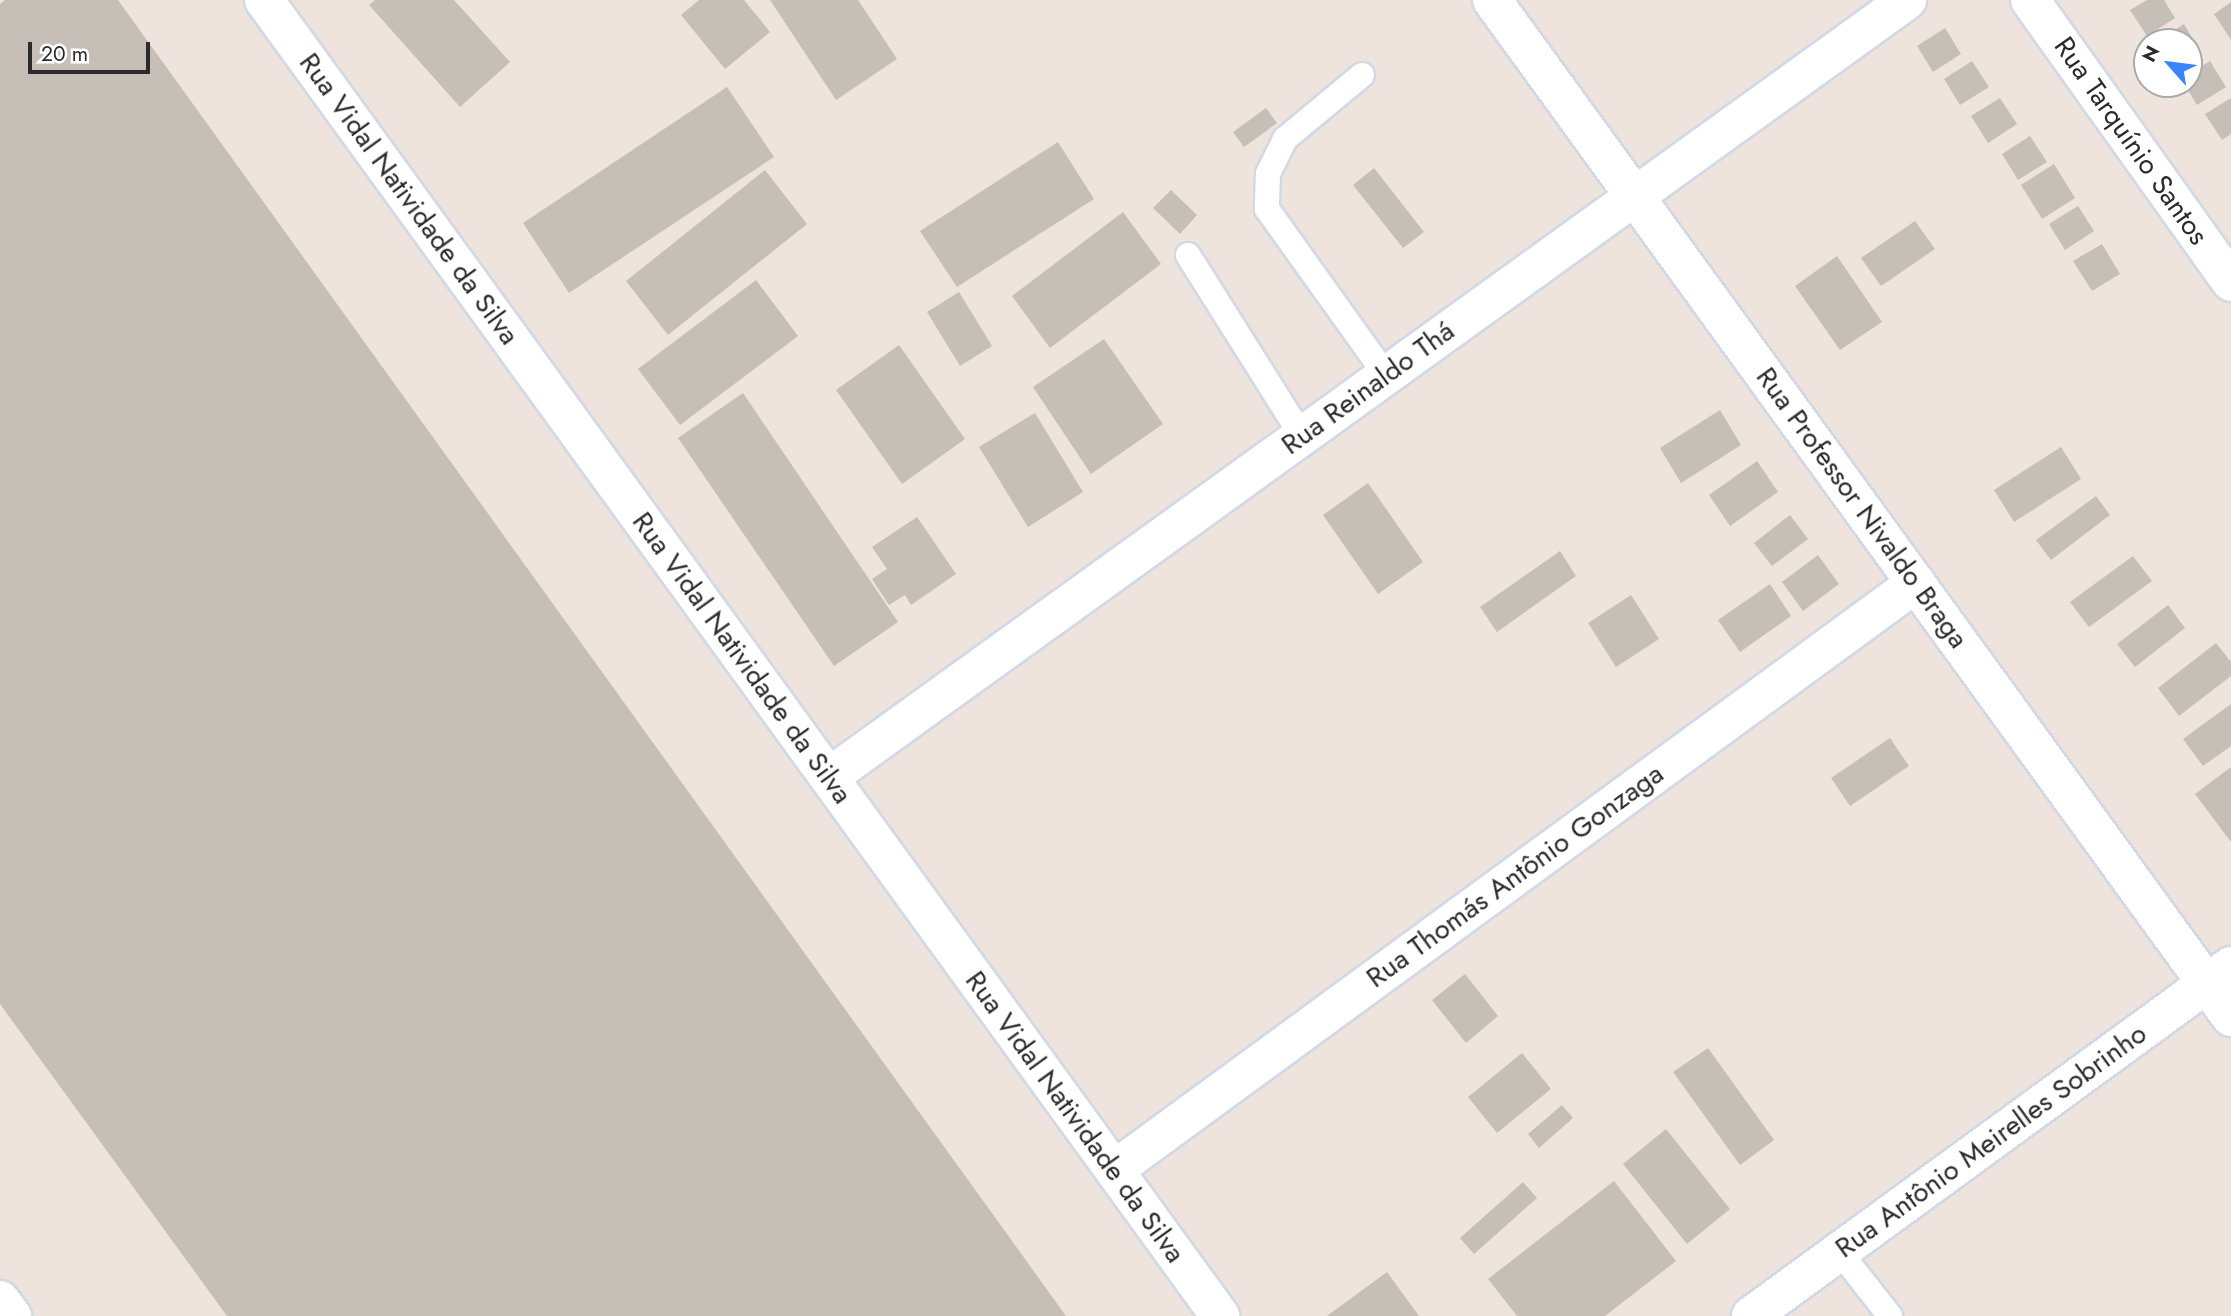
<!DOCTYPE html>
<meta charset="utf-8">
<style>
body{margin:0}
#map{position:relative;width:2231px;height:1316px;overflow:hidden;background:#eee3dd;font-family:Jost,sans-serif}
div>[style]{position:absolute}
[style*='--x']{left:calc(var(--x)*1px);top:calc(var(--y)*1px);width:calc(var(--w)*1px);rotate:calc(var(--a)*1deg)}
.building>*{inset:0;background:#c6bfb8}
.roads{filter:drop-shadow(2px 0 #d2d9e5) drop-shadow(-2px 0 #d2d9e5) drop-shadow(0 2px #d2d9e5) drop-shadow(0 -2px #d2d9e5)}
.service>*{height:24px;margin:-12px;padding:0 12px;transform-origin:12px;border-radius:12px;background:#fff}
.minor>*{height:38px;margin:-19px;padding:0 19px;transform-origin:19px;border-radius:19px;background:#fff}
.tertiary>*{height:38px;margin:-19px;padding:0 19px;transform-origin:19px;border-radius:19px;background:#fff}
.secondary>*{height:38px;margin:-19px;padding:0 19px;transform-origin:19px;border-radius:19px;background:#fff}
span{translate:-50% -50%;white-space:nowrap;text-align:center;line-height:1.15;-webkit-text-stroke:5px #fff;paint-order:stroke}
.street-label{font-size:28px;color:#2b2b2b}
.north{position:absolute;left:2133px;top:28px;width:70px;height:70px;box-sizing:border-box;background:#fff;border:2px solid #aaa;border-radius:50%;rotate:298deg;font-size:19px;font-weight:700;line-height:28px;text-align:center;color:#2b2b2b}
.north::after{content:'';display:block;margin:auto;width:24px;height:32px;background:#3984ff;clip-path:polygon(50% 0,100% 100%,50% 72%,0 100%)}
.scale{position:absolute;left:28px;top:42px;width:122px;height:32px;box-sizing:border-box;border:4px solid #2b2b2b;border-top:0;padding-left:9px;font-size:21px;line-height:24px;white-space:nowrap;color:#2b2b2b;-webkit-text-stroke:5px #fff;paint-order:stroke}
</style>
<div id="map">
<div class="building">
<div style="clip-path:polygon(5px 0,118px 0,1066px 1316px,227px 1316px,0 1004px,0 4px)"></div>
<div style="clip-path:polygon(375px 0,454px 0,510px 62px,460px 107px,369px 5px)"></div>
<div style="clip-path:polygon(699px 0,744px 0,770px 32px,725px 69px,681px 15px)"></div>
<div style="clip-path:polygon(770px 0,858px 0,897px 59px,836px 100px)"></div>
<div style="clip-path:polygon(2147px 0,2164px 0,2175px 18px,2147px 36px,2130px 10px)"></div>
<div style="clip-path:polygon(2231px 2px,2231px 40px,2214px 14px)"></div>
<div style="clip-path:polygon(2184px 24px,2200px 51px,2189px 57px,2189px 42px,2156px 42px)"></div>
<div style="clip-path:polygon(1945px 28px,1961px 54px,1933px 72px,1917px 46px)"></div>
<div style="clip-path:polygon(1972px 61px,1989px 87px,1960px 105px,1944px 79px)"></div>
<div style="clip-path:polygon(2210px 61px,2226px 87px,2197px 105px,2184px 84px,2189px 84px,2189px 74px)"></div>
<div style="clip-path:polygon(727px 87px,774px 157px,569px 293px,523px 223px)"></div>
<div style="clip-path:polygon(2000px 98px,2017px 124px,1988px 143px,1971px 116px)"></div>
<div style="clip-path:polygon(2231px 98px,2231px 134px,2222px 140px,2205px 114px)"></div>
<div style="clip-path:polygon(1266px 108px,1277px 123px,1244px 147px,1233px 132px)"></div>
<div style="clip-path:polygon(2030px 136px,2047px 162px,2018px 180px,2002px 154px)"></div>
<div style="clip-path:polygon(1058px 142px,1094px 199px,957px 287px,920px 231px)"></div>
<div style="clip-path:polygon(2054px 164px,2075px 198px,2042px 219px,2021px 185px)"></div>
<div style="clip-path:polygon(1374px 168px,1424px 232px,1403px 248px,1353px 185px)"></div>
<div style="clip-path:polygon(765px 170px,807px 224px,668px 335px,626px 281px)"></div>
<div style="clip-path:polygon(1171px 190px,1197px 215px,1180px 234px,1153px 208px)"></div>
<div style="clip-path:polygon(2078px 206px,2094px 231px,2065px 250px,2049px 224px)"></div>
<div style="clip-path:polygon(1123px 212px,1161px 264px,1050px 348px,1012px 296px)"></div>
<div style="clip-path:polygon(1915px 221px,1935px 249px,1881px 286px,1861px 258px)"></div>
<div style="clip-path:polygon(2102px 244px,2120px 274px,2092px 291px,2073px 261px)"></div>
<div style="clip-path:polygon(1837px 256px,1882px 322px,1840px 350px,1795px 286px)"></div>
<div style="clip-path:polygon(756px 280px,798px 336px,680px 425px,638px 369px)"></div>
<div style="clip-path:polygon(959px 292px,992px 346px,960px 366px,927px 312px)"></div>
<div style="clip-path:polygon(1104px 339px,1163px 424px,1091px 474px,1033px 387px)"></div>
<div style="clip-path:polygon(899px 345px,965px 439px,902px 484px,836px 390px)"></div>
<div style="clip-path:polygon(743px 393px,898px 622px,834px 666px,678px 438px)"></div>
<div style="clip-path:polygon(1720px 410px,1741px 445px,1681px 483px,1660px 448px)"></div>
<div style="clip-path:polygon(1035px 413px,1083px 492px,1028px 527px,979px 447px)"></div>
<div style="clip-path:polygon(2061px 447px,2081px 479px,2014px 522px,1994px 490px)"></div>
<div style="clip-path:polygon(1757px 461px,1778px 492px,1730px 526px,1709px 495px)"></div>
<div style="clip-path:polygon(1368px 483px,1423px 562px,1378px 594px,1323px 515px)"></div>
<div style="clip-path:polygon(2096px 496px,2110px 515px,2051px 560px,2036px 540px)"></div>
<div style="clip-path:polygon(1790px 515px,1808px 539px,1772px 566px,1754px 543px)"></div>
<div style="clip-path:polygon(917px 517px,956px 574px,911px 605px,905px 595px,889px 605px,872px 579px,887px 569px,872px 547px)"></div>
<div style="clip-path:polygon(1560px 551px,1576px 576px,1497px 632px,1480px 607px)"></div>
<div style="clip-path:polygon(1818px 555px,1839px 584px,1803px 611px,1782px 582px)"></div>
<div style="clip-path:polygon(2133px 556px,2152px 581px,2089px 627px,2070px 602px)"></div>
<div style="clip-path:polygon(1770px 584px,1791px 616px,1740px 652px,1718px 620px)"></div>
<div style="clip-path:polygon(1631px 595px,1659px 639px,1616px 667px,1588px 623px)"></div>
<div style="clip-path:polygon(2168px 605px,2185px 628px,2135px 667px,2117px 644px)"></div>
<div style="clip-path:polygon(2216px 643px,2231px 662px,2231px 676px,2179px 716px,2158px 688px)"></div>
<div style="clip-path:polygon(2231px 704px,2231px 746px,2203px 766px,2183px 739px)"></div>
<div style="clip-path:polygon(1890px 738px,1909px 766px,1850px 806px,1831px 778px)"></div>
<div style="clip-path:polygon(2231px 767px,2231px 842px,2195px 794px)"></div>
<div style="clip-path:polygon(1465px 974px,1498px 1016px,1466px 1043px,1432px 1000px)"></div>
<div style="clip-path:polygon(1708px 1048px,1774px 1140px,1740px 1165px,1673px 1072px)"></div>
<div style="clip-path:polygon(1522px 1053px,1551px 1089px,1497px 1133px,1468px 1097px)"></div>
<div style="clip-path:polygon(1562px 1105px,1573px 1118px,1539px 1148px,1528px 1134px)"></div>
<div style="clip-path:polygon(1666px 1129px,1730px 1209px,1687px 1244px,1623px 1164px)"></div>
<div style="clip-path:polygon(1614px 1181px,1676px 1261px,1605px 1316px,1517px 1316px,1488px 1279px)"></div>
<div style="clip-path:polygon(1523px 1182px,1537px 1198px,1474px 1254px,1460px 1238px)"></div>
<div style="clip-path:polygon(1387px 1272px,1419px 1316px,1327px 1316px)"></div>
</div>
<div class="roads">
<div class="service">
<div style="--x:1362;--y:75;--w:100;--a:140.3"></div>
<div style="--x:1285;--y:139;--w:39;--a:116"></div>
<div style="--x:1268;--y:174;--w:35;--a:92"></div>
<div style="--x:1267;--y:209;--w:204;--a:54.4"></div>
<div style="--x:1188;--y:255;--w:214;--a:57.8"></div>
<div style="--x:1839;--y:1251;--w:83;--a:51.9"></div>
</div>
<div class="minor">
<div style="--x:264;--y:0;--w:1627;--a:54"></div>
<div style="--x:2030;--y:0;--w:346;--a:54.5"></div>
<div style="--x:829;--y:777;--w:1329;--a:-35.78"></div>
<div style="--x:1114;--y:1170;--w:994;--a:-36.2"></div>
<div style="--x:0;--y:1300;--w:20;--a:53"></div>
</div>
<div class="tertiary">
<div style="--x:1751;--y:1316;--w:594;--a:-36.1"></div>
</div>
<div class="secondary">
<div style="--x:1492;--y:0;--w:1257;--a:54"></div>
</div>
</div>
<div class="street-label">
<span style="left:2131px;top:141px;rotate:55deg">Rua Tarquínio Santos</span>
<span style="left:409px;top:199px;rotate:54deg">Rua Vidal Natividade da Silva</span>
<span style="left:1368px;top:388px;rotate:-36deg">Rua Reinaldo Thá</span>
<span style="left:1862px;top:508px;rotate:54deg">Rua Professor Nivaldo Braga</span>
<span style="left:742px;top:658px;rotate:54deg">Rua Vidal Natividade da Silva</span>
<span style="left:1515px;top:876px;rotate:-36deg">Rua Thomás Antônio Gonzaga</span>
<span style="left:1075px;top:1117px;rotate:54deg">Rua Vidal Natividade da Silva</span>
<span style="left:1991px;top:1141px;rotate:-36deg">Rua Antônio Meirelles Sobrinho</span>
</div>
<div class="north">N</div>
<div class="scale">20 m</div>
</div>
